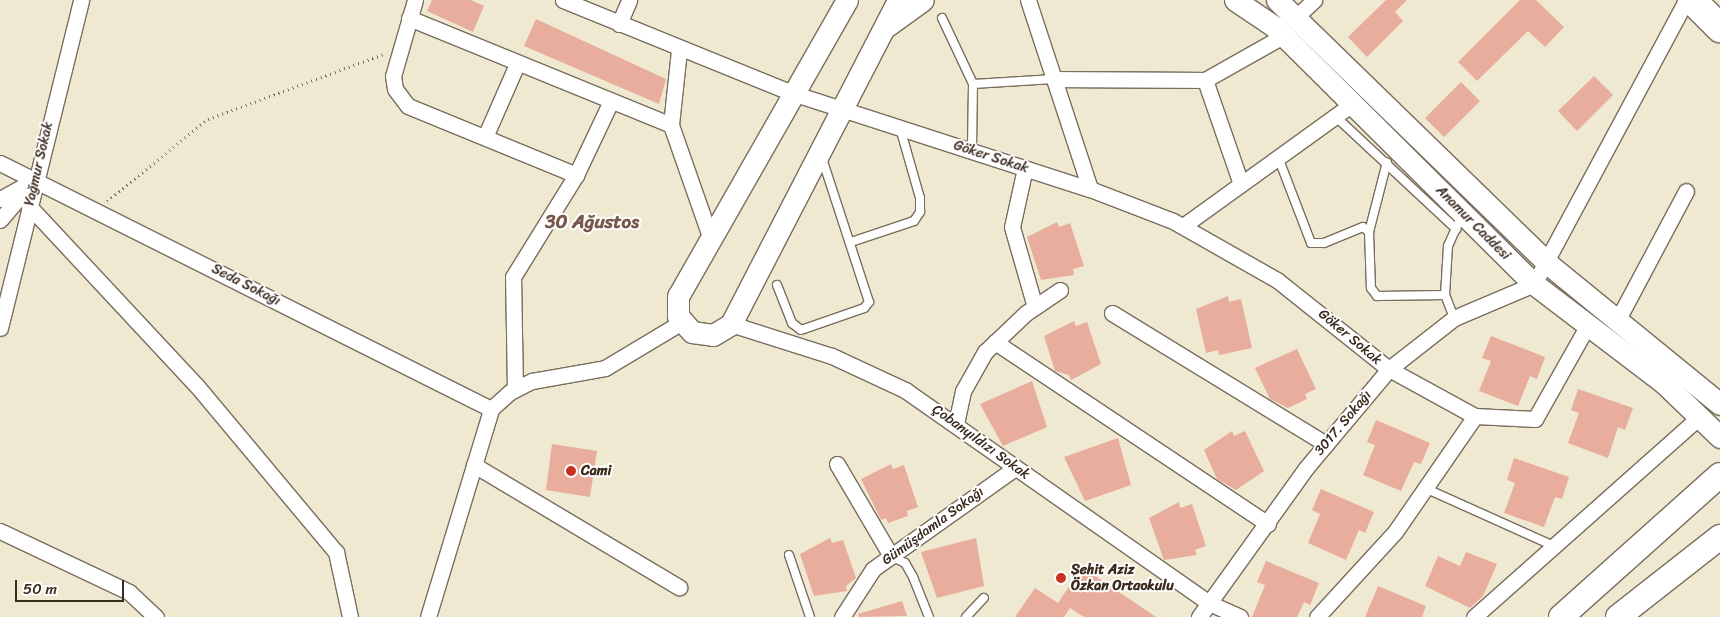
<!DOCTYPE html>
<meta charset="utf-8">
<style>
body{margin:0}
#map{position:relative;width:1720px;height:617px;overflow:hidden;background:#f0e9d1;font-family:Sriracha,sans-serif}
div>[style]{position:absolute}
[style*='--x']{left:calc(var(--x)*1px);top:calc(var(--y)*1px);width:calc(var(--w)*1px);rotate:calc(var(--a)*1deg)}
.building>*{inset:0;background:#e8ad9c}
.path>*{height:2.5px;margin-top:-1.25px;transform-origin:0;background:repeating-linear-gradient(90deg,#7a6d5d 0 1px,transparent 0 5px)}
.roads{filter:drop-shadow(1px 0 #7a6d5d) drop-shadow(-1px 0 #7a6d5d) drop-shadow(0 1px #7a6d5d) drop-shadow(0 -1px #7a6d5d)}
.lane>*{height:8px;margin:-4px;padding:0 4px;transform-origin:4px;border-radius:4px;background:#fff}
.street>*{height:15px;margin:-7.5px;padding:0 7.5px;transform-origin:7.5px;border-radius:7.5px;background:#fff}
.secondary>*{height:21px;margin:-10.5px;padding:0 10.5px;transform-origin:10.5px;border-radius:10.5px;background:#fff}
.primary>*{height:24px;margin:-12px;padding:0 12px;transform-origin:12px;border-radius:12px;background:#fff}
.highway>*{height:28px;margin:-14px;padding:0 14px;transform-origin:14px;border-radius:14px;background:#fff}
.dots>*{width:14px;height:14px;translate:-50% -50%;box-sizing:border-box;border:2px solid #fff;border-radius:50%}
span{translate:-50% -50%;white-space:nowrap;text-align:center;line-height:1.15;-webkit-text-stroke:4px #fff;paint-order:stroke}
.street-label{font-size:14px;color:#3b2a1e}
.poi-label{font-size:14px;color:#3b2a1e;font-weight:700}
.left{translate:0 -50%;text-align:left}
.district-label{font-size:19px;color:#78584a;font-weight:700}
.scale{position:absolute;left:15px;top:580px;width:109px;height:22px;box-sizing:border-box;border:2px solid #3b2a1e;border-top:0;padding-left:6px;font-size:15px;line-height:18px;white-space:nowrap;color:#3b2a1e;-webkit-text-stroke:4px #fff;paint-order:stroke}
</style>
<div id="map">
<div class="building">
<div style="clip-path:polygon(432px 0,471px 0,484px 6px,473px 32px,427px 11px)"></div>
<div style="clip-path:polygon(1386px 0,1407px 0,1395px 12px,1403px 21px,1367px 57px,1348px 37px)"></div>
<div style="clip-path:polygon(1520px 0,1536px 0,1564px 27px,1545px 47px,1528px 31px,1477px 81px,1458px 62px)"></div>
<div style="clip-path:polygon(536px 19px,666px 79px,659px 104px,524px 46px)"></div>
<div style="clip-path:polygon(1594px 76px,1613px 95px,1577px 131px,1558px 111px)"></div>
<div style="clip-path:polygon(1461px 82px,1480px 101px,1444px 137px,1425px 118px)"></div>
<div style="clip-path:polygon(1057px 222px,1059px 227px,1070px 223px,1084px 266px,1073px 269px,1074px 275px,1041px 280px,1027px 237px)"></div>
<div style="clip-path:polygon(1228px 296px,1229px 302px,1241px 299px,1252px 348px,1219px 355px,1218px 350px,1206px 353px,1196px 309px)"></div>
<div style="clip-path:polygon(1074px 321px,1076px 326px,1087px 322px,1101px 364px,1071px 380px,1069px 375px,1055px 371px,1044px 336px)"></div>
<div style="clip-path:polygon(1491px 336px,1545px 357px,1537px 379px,1530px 376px,1518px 406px,1479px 391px,1491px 361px,1482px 358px)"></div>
<div style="clip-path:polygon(1297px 349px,1316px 389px,1305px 394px,1307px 399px,1288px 408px,1270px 399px,1255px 368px)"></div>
<div style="clip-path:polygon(1032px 381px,1047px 427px,1003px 446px,980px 404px)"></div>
<div style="clip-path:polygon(1578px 389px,1633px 408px,1625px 430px,1618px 427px,1608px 458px,1568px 443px,1579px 413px,1571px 410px)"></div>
<div style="clip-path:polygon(1376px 420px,1430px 443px,1421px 464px,1414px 462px,1401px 491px,1363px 475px,1375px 445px,1367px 442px)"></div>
<div style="clip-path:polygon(1232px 431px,1234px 436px,1245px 431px,1264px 471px,1236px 490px,1217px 479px,1204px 450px)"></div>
<div style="clip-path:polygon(1118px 438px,1131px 485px,1085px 501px,1064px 457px)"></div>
<div style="clip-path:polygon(552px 444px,597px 451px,590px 497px,546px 490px)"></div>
<div style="clip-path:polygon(1514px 458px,1569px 477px,1562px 499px,1555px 497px,1544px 527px,1504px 513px,1515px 483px,1507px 480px)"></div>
<div style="clip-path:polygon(891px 464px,893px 469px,904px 465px,918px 507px,907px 511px,908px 516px,888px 523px,886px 518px,881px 520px,861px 479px)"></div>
<div style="clip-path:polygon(1321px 489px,1374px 512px,1365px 533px,1359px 530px,1346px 560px,1308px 543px,1320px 514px,1312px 510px)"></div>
<div style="clip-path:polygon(1179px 502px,1180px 508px,1192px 504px,1206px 546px,1195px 550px,1197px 555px,1164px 560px,1149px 518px)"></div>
<div style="clip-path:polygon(830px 538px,832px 543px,843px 540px,856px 578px,846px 586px,847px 591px,814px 596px,800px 554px)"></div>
<div style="clip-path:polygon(976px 538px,984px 586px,937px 598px,921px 552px)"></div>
<div style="clip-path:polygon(1466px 552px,1497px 564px,1483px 596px,1470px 608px,1425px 586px,1438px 556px,1460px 566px)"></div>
<div style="clip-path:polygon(1266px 561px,1319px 583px,1310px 605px,1304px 602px,1297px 617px,1252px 617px,1265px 585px,1257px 582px)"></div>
<div style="clip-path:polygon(1082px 567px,1156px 617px,1084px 617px,1070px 608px,1064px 617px,1015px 617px,1035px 588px,1058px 603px)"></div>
<div style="clip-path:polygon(1378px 586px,1426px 606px,1422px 617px,1365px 617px)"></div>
<div style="clip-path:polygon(902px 601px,907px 616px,859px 617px,858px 614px)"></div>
</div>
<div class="path">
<div style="--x:107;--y:201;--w:130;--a:-39.1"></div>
<div style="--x:208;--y:119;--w:188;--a:-20.3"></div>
</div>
<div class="roads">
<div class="lane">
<div style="--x:942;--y:18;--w:73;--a:64.8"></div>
<div style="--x:973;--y:84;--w:67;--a:90.9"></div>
<div style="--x:973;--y:84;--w:81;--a:-3.5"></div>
<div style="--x:1335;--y:116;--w:166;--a:43"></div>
<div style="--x:1278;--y:157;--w:92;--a:69"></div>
<div style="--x:1311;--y:243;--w:13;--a:0"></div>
<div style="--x:1324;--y:243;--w:42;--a:-22.3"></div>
<div style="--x:1363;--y:227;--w:8;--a:40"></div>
<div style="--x:1369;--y:232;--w:56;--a:88"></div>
<div style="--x:1371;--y:288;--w:10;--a:53"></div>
<div style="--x:1377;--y:296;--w:68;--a:-0.8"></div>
<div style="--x:1369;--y:232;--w:72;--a:-75.6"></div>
<div style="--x:851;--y:242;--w:66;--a:-18.4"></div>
<div style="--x:914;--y:221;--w:11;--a:-56"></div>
<div style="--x:920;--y:212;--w:14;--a:-90"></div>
<div style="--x:920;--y:198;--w:73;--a:-105.9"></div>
<div style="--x:777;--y:285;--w:41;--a:68.5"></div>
<div style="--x:792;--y:323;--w:11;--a:38"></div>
<div style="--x:801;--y:330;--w:67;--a:-19.2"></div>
<div style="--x:864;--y:308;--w:8;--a:-50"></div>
<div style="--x:869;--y:302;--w:151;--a:-108.1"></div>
<div style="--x:1454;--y:318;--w:25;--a:-111"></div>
<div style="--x:1445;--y:295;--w:49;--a:-86.5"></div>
<div style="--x:1448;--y:246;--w:24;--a:-66"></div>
<div style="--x:1427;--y:489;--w:139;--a:24.2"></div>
<div style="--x:789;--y:555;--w:65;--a:71.3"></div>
<div style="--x:891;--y:556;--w:16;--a:27"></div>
<div style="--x:905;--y:563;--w:16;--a:60"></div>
<div style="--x:913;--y:577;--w:43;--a:68.2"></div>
<div style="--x:966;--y:617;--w:26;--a:-47"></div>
</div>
<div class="street">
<div style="--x:415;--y:0;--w:79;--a:106.1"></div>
<div style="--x:393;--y:76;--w:13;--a:81"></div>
<div style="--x:395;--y:89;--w:21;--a:53"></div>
<div style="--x:408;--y:106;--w:182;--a:22.3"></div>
<div style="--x:576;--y:175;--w:80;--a:-64.7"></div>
<div style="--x:563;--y:0;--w:250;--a:22.1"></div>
<div style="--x:795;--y:94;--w:310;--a:17.9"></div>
<div style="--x:1090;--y:189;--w:89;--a:21.1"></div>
<div style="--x:1173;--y:221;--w:120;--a:29.6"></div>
<div style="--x:1277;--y:280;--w:143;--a:38.5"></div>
<div style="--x:1389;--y:369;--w:98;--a:28.7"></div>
<div style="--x:1475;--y:416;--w:60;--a:2.9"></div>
<div style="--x:1535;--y:419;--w:108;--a:-60.6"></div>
<div style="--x:1028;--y:0;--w:199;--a:71.8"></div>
<div style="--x:1296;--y:17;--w:25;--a:-43"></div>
<div style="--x:409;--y:18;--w:283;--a:22.2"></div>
<div style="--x:619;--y:24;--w:26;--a:-67"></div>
<div style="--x:679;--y:50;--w:75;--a:96.1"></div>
<div style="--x:671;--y:125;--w:121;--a:70.7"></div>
<div style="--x:1054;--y:79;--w:151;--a:0.4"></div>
<div style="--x:1205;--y:80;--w:110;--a:70.9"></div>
<div style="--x:1205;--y:80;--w:90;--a:-29.4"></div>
<div style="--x:485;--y:137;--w:80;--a:-66.3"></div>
<div style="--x:0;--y:163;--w:549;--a:26.61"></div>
<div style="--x:1025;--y:168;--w:60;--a:102.4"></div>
<div style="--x:1012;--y:227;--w:83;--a:74"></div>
<div style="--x:0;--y:199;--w:29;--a:-29"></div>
<div style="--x:29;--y:206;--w:246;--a:47"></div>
<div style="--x:197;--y:386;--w:217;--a:50.1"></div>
<div style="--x:336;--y:552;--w:66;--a:77.8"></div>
<div style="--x:0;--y:220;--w:51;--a:-49.8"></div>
<div style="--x:1183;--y:226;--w:208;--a:-35.8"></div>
<div style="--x:1112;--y:313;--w:251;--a:31.5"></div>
<div style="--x:1617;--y:321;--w:147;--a:-62"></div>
<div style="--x:731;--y:324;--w:106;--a:17.6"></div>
<div style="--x:832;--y:356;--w:81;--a:25"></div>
<div style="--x:905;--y:390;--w:371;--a:35"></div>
<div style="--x:1209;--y:603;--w:34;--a:24"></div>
<div style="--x:0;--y:328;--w:338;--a:-76.1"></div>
<div style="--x:995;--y:342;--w:328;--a:33.7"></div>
<div style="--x:515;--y:389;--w:112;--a:-91"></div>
<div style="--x:513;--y:277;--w:120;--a:-58.3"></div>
<div style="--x:956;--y:424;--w:34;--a:-78"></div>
<div style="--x:963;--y:391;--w:45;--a:-60.6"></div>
<div style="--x:985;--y:352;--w:57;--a:-43.6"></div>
<div style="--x:1026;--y:313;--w:41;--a:-34.1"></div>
<div style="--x:837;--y:464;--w:107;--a:59.6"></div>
<div style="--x:474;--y:465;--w:239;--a:30.8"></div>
<div style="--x:0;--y:531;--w:143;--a:25.3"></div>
<div style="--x:129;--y:592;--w:37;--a:43"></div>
<div style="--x:428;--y:617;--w:217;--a:-73.1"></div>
<div style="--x:491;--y:409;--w:25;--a:-42"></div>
<div style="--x:510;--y:392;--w:25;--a:-27"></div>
<div style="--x:532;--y:381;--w:74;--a:-10.1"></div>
<div style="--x:605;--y:368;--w:90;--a:-30.9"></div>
<div style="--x:842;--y:617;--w:57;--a:-57.1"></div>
<div style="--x:873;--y:569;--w:174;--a:-35.4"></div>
<div style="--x:1199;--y:617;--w:183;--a:-54.3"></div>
<div style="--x:1306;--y:468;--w:129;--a:-50"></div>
<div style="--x:1389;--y:369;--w:83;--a:-38.1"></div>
<div style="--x:1454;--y:318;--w:87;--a:-23"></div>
<div style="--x:1534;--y:284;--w:322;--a:-61.8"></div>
<div style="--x:1317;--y:617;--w:115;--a:-47.5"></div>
<div style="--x:1395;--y:532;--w:141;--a:-55.4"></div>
<div style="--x:1474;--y:617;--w:301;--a:-41.6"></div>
</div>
<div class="secondary">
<div style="--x:847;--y:0;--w:341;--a:119.7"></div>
<div style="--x:678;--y:296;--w:20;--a:90"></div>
<div style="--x:678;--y:316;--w:21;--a:49"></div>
<div style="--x:692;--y:332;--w:21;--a:8"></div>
<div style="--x:713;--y:335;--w:21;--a:-31"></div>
<div style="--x:731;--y:324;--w:365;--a:-62.7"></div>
<div style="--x:1235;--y:0;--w:48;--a:34"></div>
<div style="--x:1275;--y:27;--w:365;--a:44.8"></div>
<div style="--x:1534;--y:284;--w:163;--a:37.3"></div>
<div style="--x:1664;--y:383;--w:78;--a:44"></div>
<div style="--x:1277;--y:0;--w:377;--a:44.2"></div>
<div style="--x:1547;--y:263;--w:223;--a:39.2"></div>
<div style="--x:887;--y:26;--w:44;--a:-35.8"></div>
</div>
<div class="primary">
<div style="--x:1561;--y:617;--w:213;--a:-41.8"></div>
<div style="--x:1618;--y:617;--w:130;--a:-38.1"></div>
</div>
<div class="highway">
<div style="--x:1692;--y:0;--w:40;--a:45"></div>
</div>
</div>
<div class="dots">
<div style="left:571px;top:471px;background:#c8321e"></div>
<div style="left:1061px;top:578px;background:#c8321e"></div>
</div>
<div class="street-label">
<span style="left:991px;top:157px;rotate:18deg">Göker Sokak</span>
<span style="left:39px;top:164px;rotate:-77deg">Yağmur Sokak</span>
<span style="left:1473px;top:223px;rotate:45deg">Anamur Caddesi</span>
<span style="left:246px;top:285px;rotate:27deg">Seda Sokağı</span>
<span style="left:1350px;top:337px;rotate:40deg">Göker Sokak</span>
<span style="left:1343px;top:423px;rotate:-50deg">3017. Sokağı</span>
<span style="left:981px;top:442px;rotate:36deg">Çobanyıldızı Sokak</span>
<span style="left:933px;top:526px;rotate:-36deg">Gümüşdamla Sokağı</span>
</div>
<div class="poi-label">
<span class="left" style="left:581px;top:471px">Cami</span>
<span class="left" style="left:1071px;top:578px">Şehit Aziz<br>Özkan Ortaokulu</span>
</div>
<div class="district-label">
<span style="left:592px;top:222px">30 Ağustos</span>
</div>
<div class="scale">50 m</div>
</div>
